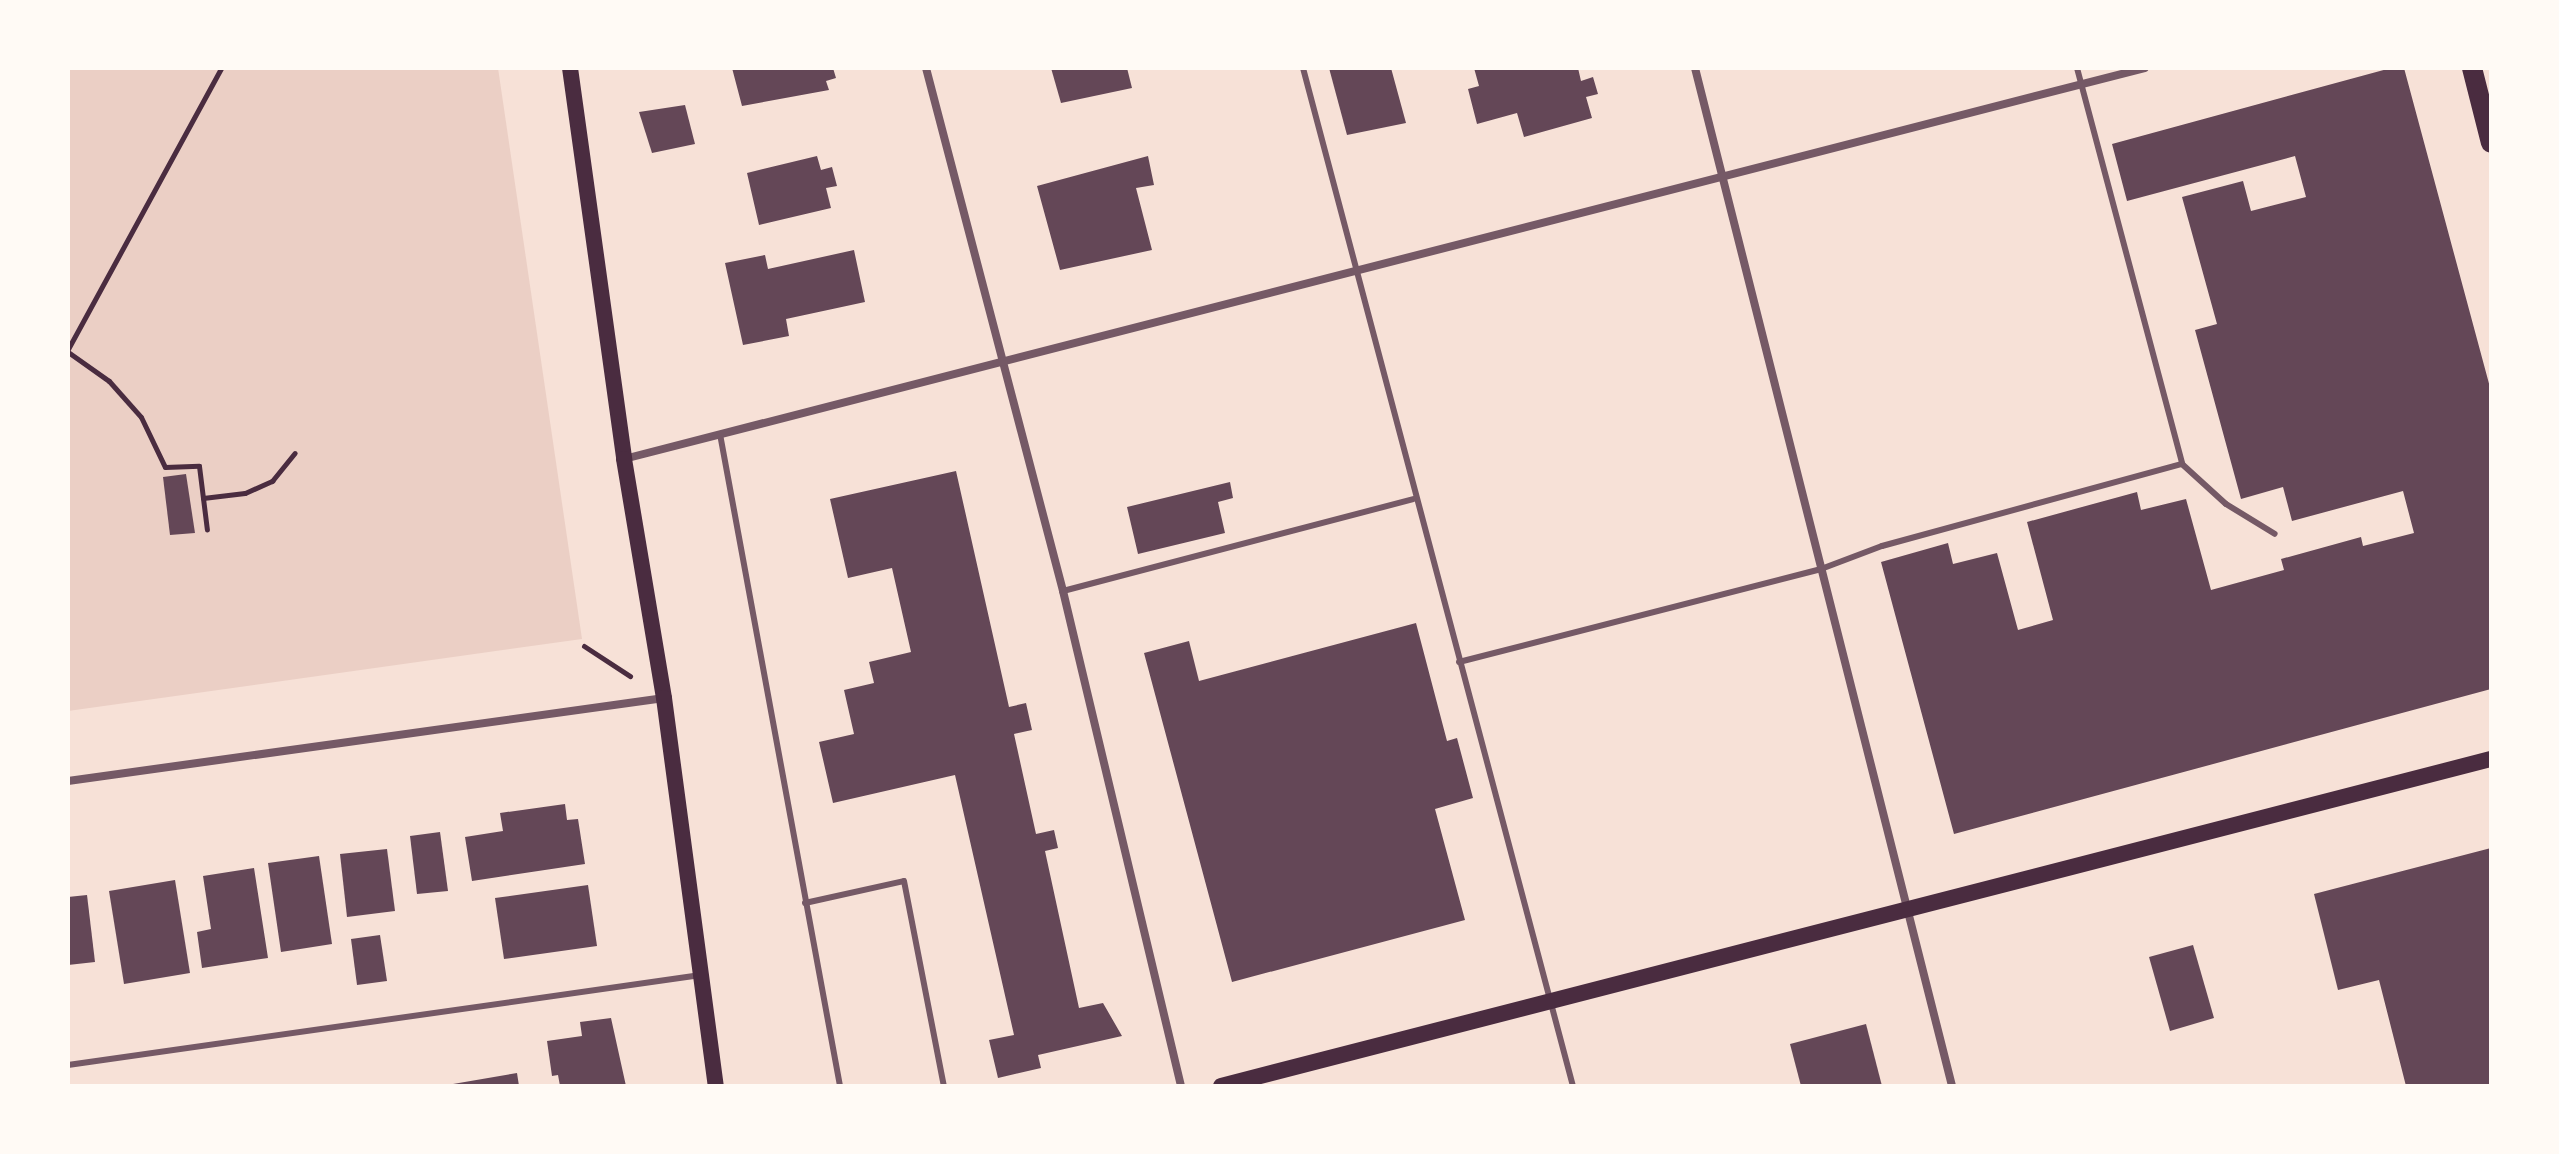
<!DOCTYPE html>
<style>
body{margin:0}
#map{position:relative;width:2559px;height:1154px;overflow:hidden;background:#f7e1d7;font-family:Helvetica,sans-serif}
div>[style]{position:absolute}
[style*='--x']{left:calc(var(--x)*1px);top:calc(var(--y)*1px);width:calc(var(--w)*1px);rotate:calc(var(--a)*1deg)}
.green>*{inset:0;background:#ebcfc5}
.building>*{inset:0;background:#644757}
.path>*{height:5px;margin:-2.5px;padding:0 2.5px;transform-origin:2.5px;border-radius:2.5px;background:#4a2c40}
.service>*{height:6px;margin:-3px;padding:0 3px;transform-origin:3px;border-radius:3px;background:#755966}
.minor>*{height:8px;margin:-4px;padding:0 4px;transform-origin:4px;border-radius:4px;background:#755966}
.secondary>*{height:16px;margin:-8px;padding:0 8px;transform-origin:8px;border-radius:8px;background:#4a2c40}
.primary>*{height:20px;margin:-10px;padding:0 10px;transform-origin:10px;border-radius:10px;background:#4a2c40}
span{translate:-50% -50%;white-space:nowrap;text-align:center;line-height:1.15;-webkit-text-stroke:8px #fffaf5;paint-order:stroke}
.frame{position:absolute;inset:0;border:70px solid #fffaf5;pointer-events:none}
</style>
<div id="map">
<div class="green">
<div style="clip-path:polygon(68px 68px,498px 68px,582px 639px,68px 711px)"></div>
</div>
<div class="building">
<div style="clip-path:polygon(732px 68px,833px 68px,836px 78px,826px 81px,829px 90px,742px 106px)"></div>
<div style="clip-path:polygon(1051px 68px,1127px 68px,1132px 88px,1061px 103px)"></div>
<div style="clip-path:polygon(1329px 68px,1391px 68px,1406px 123px,1347px 135px)"></div>
<div style="clip-path:polygon(1474px 68px,1578px 68px,1581px 81px,1593px 77px,1598px 94px,1586px 97px,1592px 118px,1524px 137px,1517px 113px,1477px 124px,1468px 89px,1479px 86px)"></div>
<div style="clip-path:polygon(2391px 68px,2404px 68px,2491px 391px,2491px 689px,1954px 834px,1881px 562px,1948px 543px,1953px 564px,1997px 553px,2018px 630px,2053px 620px,2027px 522px,2137px 492px,2141px 510px,2186px 499px,2211px 590px,2284px 570px,2281px 559px,2361px 537px,2363px 546px,2414px 533px,2403px 491px,2292px 521px,2283px 487px,2241px 499px,2195px 330px,2217px 324px,2182px 197px,2243px 181px,2251px 211px,2306px 197px,2295px 156px,2127px 201px,2112px 144px)"></div>
<div style="clip-path:polygon(685px 105px,695px 144px,652px 153px,639px 112px)"></div>
<div style="clip-path:polygon(817px 156px,821px 170px,832px 167px,837px 186px,826px 188px,831px 208px,759px 225px,747px 173px)"></div>
<div style="clip-path:polygon(1148px 156px,1154px 185px,1136px 188px,1152px 250px,1060px 270px,1037px 186px)"></div>
<div style="clip-path:polygon(854px 250px,865px 302px,786px 319px,789px 336px,743px 345px,725px 263px,765px 255px,768px 269px)"></div>
<div style="clip-path:polygon(956px 471px,1009px 707px,1026px 703px,1032px 730px,1014px 734px,1036px 834px,1054px 830px,1058px 848px,1045px 851px,1079px 1008px,1103px 1003px,1122px 1036px,1038px 1055px,1041px 1068px,998px 1078px,989px 1040px,1014px 1035px,955px 775px,833px 803px,819px 742px,854px 734px,844px 690px,874px 683px,869px 662px,911px 652px,892px 568px,848px 578px,830px 499px)"></div>
<div style="clip-path:polygon(186px 474px,195px 533px,170px 535px,163px 477px)"></div>
<div style="clip-path:polygon(1230px 482px,1233px 498px,1218px 502px,1225px 533px,1138px 554px,1127px 507px)"></div>
<div style="clip-path:polygon(1416px 623px,1447px 741px,1457px 738px,1473px 798px,1435px 809px,1465px 920px,1232px 982px,1144px 653px,1189px 641px,1199px 681px)"></div>
<div style="clip-path:polygon(565px 804px,567px 820px,578px 819px,585px 864px,472px 881px,465px 837px,503px 831px,500px 813px)"></div>
<div style="clip-path:polygon(440px 832px,448px 891px,417px 894px,410px 836px)"></div>
<div style="clip-path:polygon(2491px 848px,2491px 1086px,2406px 1086px,2379px 980px,2338px 990px,2314px 894px)"></div>
<div style="clip-path:polygon(387px 849px,395px 911px,347px 917px,340px 854px)"></div>
<div style="clip-path:polygon(319px 856px,332px 944px,281px 952px,268px 863px)"></div>
<div style="clip-path:polygon(254px 868px,268px 958px,202px 968px,197px 932px,211px 929px,203px 876px)"></div>
<div style="clip-path:polygon(175px 880px,190px 973px,124px 984px,109px 891px)"></div>
<div style="clip-path:polygon(588px 885px,597px 946px,504px 959px,495px 898px)"></div>
<div style="clip-path:polygon(87px 895px,95px 962px,68px 965px,68px 897px)"></div>
<div style="clip-path:polygon(380px 935px,387px 981px,357px 985px,351px 939px)"></div>
<div style="clip-path:polygon(2193px 945px,2214px 1018px,2170px 1031px,2149px 957px)"></div>
<div style="clip-path:polygon(611px 1018px,626px 1086px,560px 1086px,558px 1075px,552px 1076px,547px 1041px,582px 1036px,580px 1022px)"></div>
<div style="clip-path:polygon(1866px 1024px,1882px 1086px,1801px 1086px,1790px 1044px)"></div>
<div style="clip-path:polygon(517px 1073px,519px 1086px,453px 1086px,453px 1084px)"></div>
</div>
<div class="path">
<div style="--x:68;--y:349;--w:320;--a:-61.4"></div>
<div style="--x:68;--y:352;--w:50;--a:35.3"></div>
<div style="--x:109;--y:381;--w:48;--a:48.4"></div>
<div style="--x:141;--y:417;--w:55;--a:64.4"></div>
<div style="--x:165;--y:467;--w:34;--a:-2"></div>
<div style="--x:199;--y:466;--w:64;--a:82.9"></div>
<div style="--x:203;--y:498;--w:42;--a:-6.8"></div>
<div style="--x:245;--y:493;--w:30;--a:-24"></div>
<div style="--x:272;--y:481;--w:36;--a:-51"></div>
<div style="--x:584;--y:646;--w:55;--a:33.1"></div>
</div>
<div class="service">
<div style="--x:1303;--y:68;--w:1053;--a:75.15"></div>
<div style="--x:2077;--y:68;--w:410;--a:75.1"></div>
<div style="--x:2182;--y:464;--w:59;--a:42.3"></div>
<div style="--x:2226;--y:504;--w:57;--a:31.5"></div>
<div style="--x:720;--y:434;--w:663;--a:79.57"></div>
<div style="--x:1063;--y:591;--w:362;--a:-14.7"></div>
<div style="--x:1459;--y:662;--w:374;--a:-14.4"></div>
<div style="--x:1821;--y:569;--w:65;--a:-20.7"></div>
<div style="--x:1882;--y:546;--w:311;--a:-15.3"></div>
<div style="--x:805;--y:903;--w:101;--a:-12.5"></div>
<div style="--x:904;--y:881;--w:209;--a:79"></div>
<div style="--x:68;--y:1065;--w:639;--a:-8.09"></div>
</div>
<div class="minor">
<div style="--x:926;--y:68;--w:541;--a:75.32"></div>
<div style="--x:1063;--y:591;--w:509;--a:76.59"></div>
<div style="--x:1695;--y:68;--w:1050;--a:75.83"></div>
<div style="--x:624;--y:459;--w:1570;--a:-14.42"></div>
<div style="--x:68;--y:781;--w:602;--a:-7.93"></div>
</div>
<div class="secondary">
<div style="--x:570;--y:68;--w:395;--a:82.1"></div>
<div style="--x:624;--y:459;--w:242;--a:80.5"></div>
<div style="--x:664;--y:698;--w:391;--a:82.4"></div>
<div style="--x:1221;--y:1086;--w:1311;--a:-14.44"></div>
</div>
<div class="primary">
<div style="--x:2472;--y:68;--w:77;--a:75.8"></div>
</div>
<div class="frame"></div>
</div>
